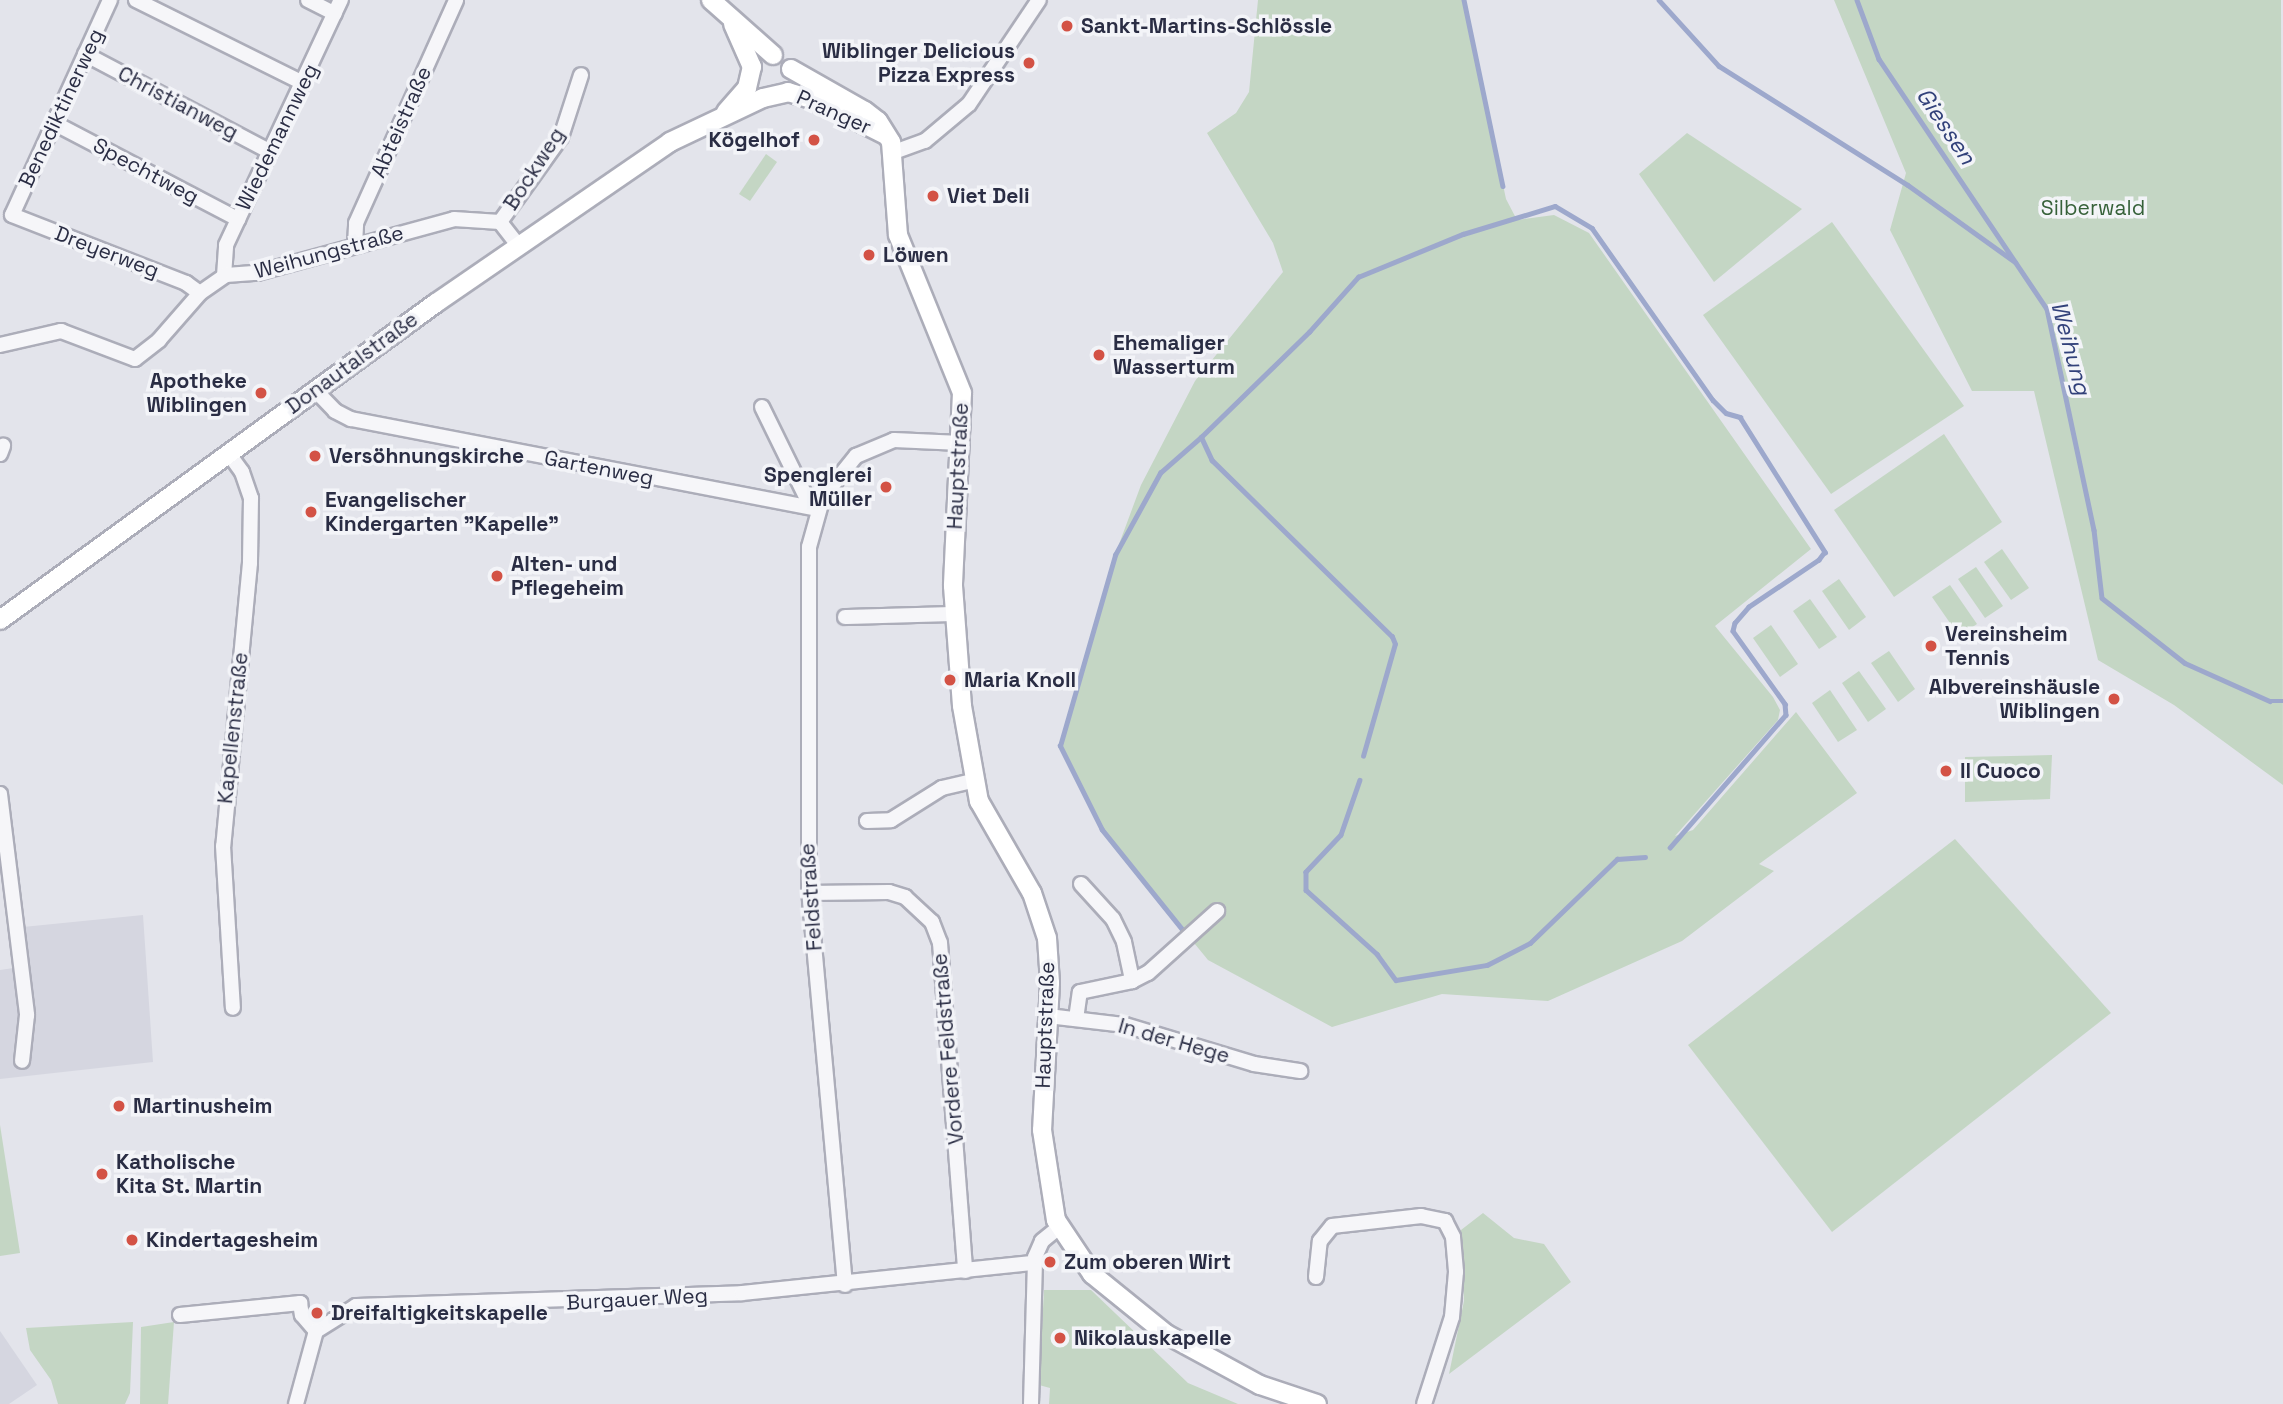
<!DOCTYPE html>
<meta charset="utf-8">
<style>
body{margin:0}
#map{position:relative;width:2283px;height:1404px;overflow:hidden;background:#e3e4eb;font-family:"Space Grotesk",sans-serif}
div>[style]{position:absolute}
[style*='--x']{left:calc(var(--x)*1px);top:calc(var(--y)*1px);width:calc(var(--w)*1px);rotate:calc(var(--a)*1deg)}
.built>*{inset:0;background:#d5d6e0}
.green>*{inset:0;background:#c4d6c4}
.stream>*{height:4.5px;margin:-2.25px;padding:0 2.25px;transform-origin:2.25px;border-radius:2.25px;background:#9da8cc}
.roads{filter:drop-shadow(2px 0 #acadb9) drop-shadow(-2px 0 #acadb9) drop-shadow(0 2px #acadb9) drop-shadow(0 -2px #acadb9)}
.minor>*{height:14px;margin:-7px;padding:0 7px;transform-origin:7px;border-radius:7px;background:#f6f6f9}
.major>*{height:18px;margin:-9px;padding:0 9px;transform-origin:9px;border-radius:9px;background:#fff}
.dots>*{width:19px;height:19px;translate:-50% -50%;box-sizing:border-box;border:4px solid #f3f4f8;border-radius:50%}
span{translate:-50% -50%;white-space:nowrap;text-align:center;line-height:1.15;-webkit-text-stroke:7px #f3f4f8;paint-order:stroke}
.poi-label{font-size:21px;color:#2a2d44;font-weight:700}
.left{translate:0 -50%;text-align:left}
.right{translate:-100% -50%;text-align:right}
.street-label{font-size:21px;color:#2a2d44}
.park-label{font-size:21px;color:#366139}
.water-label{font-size:23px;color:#32417a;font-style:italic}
</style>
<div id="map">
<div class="built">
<div style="clip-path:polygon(143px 915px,153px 1062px,0 1079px,0 970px,27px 966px,23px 927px)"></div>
<div style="clip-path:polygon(0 1331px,37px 1385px,9px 1404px,0 1404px)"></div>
</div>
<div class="green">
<div style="clip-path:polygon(1258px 0,1464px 0,1506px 199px,1517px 220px,1554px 215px,1589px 233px,1811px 549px,1715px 626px,1773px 697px,1780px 710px,1778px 720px,1675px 836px,1693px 830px,1796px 712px,1857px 793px,1759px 864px,1774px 871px,1682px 941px,1548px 1001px,1442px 994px,1332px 1027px,1208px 960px,1104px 833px,1060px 746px,1115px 555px,1141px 485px,1195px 381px,1283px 272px,1273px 243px,1207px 133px,1236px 113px,1249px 92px)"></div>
<div style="clip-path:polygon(1834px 0,2281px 0,2283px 785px,2174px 705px,2098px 660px,2034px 391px,1972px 391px,1890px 230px,1906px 173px)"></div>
<div style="clip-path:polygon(1687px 133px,1802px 209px,1714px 282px,1639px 174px)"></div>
<div style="clip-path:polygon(766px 154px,777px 162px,750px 201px,739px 194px)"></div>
<div style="clip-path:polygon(1832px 222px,1964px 406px,1831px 494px,1703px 315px)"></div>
<div style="clip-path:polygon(1944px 434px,2002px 522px,1894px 597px,1834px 510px)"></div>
<div style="clip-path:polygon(2002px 549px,2029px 588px,2011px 600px,1984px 562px)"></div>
<div style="clip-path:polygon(1976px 567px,2003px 606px,1985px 618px,1958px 579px)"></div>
<div style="clip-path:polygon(1839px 579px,1866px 617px,1849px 630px,1822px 591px)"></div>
<div style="clip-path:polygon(1950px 585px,1977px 624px,1959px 636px,1932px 597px)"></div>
<div style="clip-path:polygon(1810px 599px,1837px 637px,1819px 649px,1793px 611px)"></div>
<div style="clip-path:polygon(1771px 625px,1798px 664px,1780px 677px,1753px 638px)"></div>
<div style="clip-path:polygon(1889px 651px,1915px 689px,1898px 702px,1871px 663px)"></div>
<div style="clip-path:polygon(1859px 671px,1886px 709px,1868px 722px,1842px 683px)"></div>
<div style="clip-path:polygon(1830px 690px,1857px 730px,1838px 742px,1812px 703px)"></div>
<div style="clip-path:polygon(2052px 755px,2050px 799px,1965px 802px,1965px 757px)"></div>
<div style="clip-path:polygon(1955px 839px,2111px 1013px,1832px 1232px,1688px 1045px)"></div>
<div style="clip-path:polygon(0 1125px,20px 1253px,0 1256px)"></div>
<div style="clip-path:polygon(1483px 1213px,1514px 1238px,1544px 1244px,1571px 1282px,1449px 1374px,1464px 1301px,1461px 1230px)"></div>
<div style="clip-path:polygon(1044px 1290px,1091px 1290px,1188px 1383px,1238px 1404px,1049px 1404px,1050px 1388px,1039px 1385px)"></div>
<div style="clip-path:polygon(133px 1322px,130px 1393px,125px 1404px,58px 1404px,51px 1380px,30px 1350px,26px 1328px)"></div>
<div style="clip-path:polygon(174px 1322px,168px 1404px,140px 1404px,141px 1327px)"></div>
</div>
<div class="stream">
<div style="--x:1464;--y:0;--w:190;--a:78.2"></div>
<div style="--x:1659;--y:0;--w:89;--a:47.7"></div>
<div style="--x:1719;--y:66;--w:223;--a:32.2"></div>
<div style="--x:1908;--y:185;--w:132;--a:35.7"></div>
<div style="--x:1857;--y:0;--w:63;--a:69.6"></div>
<div style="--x:1879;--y:59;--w:301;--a:56.1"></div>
<div style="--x:2047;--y:309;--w:226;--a:78"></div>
<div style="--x:2094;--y:530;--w:68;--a:83.3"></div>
<div style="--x:2102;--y:598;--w:105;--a:38.1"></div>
<div style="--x:2185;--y:663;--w:93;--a:24.1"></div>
<div style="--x:2270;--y:701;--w:13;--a:0"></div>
<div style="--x:1363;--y:756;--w:116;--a:-74.1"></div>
<div style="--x:1395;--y:644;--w:8;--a:-113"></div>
<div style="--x:1392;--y:637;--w:252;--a:-135.6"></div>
<div style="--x:1212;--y:461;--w:26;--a:-115"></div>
<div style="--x:1201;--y:437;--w:151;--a:-44.2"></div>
<div style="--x:1309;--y:332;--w:74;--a:-48.3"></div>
<div style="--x:1358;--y:277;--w:113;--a:-22.3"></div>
<div style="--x:1463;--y:234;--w:96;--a:-16.9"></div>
<div style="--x:1555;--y:206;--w:43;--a:30.7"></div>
<div style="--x:1592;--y:228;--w:210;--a:54.9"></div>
<div style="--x:1713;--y:400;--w:18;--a:45"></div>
<div style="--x:1726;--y:413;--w:15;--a:16"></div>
<div style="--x:1740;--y:417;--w:160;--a:57.8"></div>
<div style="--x:1825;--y:552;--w:10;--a:127"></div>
<div style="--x:1819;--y:560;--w:84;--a:146.1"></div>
<div style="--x:1749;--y:607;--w:21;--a:131"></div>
<div style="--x:1735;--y:623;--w:8;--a:104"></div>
<div style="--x:1733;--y:631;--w:90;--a:54.5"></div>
<div style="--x:1785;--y:704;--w:11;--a:85"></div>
<div style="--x:1786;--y:715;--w:176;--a:131.1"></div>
<div style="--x:1360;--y:780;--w:58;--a:109.1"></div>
<div style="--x:1341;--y:835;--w:51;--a:133.4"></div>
<div style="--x:1306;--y:872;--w:18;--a:90"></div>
<div style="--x:1306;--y:890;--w:96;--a:42"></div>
<div style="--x:1377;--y:954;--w:32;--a:54"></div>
<div style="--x:1396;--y:980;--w:92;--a:-9.4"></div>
<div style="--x:1487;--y:965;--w:48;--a:-27.1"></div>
<div style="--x:1530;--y:943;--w:121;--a:-44"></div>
<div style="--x:1617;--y:859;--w:28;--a:-4"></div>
<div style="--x:1184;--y:932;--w:131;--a:-128.8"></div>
<div style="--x:1102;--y:830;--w:94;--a:-116.6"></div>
<div style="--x:1060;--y:746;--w:199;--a:-73.9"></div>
<div style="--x:1115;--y:555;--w:94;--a:-61.2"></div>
<div style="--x:1160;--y:473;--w:55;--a:-41.3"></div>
</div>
<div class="roads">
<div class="minor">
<div style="--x:110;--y:0;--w:236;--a:114.5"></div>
<div style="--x:12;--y:215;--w:187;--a:21.3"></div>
<div style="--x:186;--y:283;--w:17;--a:36"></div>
<div style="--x:136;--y:0;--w:186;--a:26.4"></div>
<div style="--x:308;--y:0;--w:30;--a:27"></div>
<div style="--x:85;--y:54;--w:210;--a:27.8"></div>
<div style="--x:54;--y:123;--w:208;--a:27.6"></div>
<div style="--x:894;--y:152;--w:33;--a:-20"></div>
<div style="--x:925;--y:141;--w:57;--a:-40.1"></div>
<div style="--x:969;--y:104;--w:125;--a:-56.1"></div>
<div style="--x:500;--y:222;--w:105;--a:-54.3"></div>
<div style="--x:561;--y:137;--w:65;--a:-72.1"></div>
<div style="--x:355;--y:245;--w:22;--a:-87"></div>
<div style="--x:356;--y:223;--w:244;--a:-65.8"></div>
<div style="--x:224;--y:276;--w:31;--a:-86"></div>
<div style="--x:226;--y:245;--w:271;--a:-64.9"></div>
<div style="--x:0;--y:345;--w:63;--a:-12.9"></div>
<div style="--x:61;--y:331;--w:79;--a:20.7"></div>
<div style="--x:135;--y:359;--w:31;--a:-38"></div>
<div style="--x:159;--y:340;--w:62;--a:-48.9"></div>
<div style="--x:200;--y:293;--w:32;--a:-35"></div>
<div style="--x:226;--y:275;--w:31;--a:-4"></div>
<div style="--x:257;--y:273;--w:204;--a:-15.3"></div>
<div style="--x:454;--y:219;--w:46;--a:3.7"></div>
<div style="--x:500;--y:222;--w:29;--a:52"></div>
<div style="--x:315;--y:390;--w:29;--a:46"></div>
<div style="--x:335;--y:411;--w:18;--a:27"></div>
<div style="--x:351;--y:419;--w:476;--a:10.9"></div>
<div style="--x:762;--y:407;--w:111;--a:63.9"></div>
<div style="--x:0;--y:454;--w:9;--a:-69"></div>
<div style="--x:229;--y:454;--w:22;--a:54"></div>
<div style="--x:242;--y:472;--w:28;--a:71"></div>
<div style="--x:251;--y:498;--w:65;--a:90.9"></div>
<div style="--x:250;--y:563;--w:284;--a:95.4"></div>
<div style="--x:223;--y:846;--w:162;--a:86.5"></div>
<div style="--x:845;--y:617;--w:109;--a:-1.6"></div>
<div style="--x:0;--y:794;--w:223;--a:83"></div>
<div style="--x:27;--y:1015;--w:46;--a:96.2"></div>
<div style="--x:867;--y:821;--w:24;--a:-2"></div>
<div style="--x:891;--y:820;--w:60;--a:-32.1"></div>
<div style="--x:942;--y:788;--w:32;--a:-13"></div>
<div style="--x:1081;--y:884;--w:47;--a:47.6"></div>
<div style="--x:1113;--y:919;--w:25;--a:64"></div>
<div style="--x:1124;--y:942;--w:40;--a:78"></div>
<div style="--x:809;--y:893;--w:80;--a:-0.7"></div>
<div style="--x:889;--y:892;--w:17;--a:17"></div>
<div style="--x:905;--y:897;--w:37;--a:43"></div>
<div style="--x:932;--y:922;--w:22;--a:69"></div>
<div style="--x:940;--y:943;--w:329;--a:85.6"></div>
<div style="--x:1048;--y:1016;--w:78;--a:6.7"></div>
<div style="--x:1125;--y:1025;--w:135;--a:16.8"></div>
<div style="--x:1254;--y:1064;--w:47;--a:8.7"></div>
<div style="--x:1076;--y:1019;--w:27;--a:-82"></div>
<div style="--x:1080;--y:992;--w:53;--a:-11.9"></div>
<div style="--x:1132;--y:981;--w:18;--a:-27"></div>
<div style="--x:1148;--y:973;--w:93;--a:-41.9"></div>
<div style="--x:1316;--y:1277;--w:36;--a:-84"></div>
<div style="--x:1320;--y:1241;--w:19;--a:-51"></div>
<div style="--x:1332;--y:1226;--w:90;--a:-6.4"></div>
<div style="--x:1421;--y:1216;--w:25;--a:12"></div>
<div style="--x:1445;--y:1221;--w:18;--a:63"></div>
<div style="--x:1453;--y:1237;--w:35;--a:85"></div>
<div style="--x:1456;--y:1272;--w:45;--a:95.1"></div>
<div style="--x:1452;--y:1317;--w:91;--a:107.8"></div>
<div style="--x:845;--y:1285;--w:394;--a:-95.2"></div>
<div style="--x:809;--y:893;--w:346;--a:-90"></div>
<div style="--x:809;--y:547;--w:52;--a:-74.4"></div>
<div style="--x:823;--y:497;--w:53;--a:-51.2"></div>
<div style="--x:856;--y:456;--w:41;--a:-22.8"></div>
<div style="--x:894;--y:440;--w:67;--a:2.6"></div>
<div style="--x:180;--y:1315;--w:121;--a:-5.7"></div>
<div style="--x:300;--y:1303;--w:12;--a:81"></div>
<div style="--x:302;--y:1315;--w:21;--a:49"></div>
<div style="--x:316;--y:1331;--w:47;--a:-32"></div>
<div style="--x:356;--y:1306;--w:386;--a:-1.9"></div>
<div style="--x:742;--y:1293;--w:294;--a:-5.9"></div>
<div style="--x:296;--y:1404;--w:76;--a:-74.7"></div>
<div style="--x:1031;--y:1404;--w:147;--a:-88.4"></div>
<div style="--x:1035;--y:1257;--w:17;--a:-66"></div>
<div style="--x:1042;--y:1241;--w:22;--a:-39"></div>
</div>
<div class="major">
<div style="--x:711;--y:0;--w:83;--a:41.6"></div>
<div style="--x:791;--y:69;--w:85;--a:29.6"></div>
<div style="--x:865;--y:111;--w:16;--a:38"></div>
<div style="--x:878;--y:121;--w:25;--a:58"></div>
<div style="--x:891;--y:142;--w:93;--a:85.7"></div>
<div style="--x:898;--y:235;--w:170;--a:67.9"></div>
<div style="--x:962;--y:393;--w:193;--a:92.7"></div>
<div style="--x:953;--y:586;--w:120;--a:85.7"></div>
<div style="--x:962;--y:706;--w:97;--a:79.9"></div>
<div style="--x:979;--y:801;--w:106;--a:60.1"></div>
<div style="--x:1032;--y:893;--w:47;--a:71.6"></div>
<div style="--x:1047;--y:938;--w:45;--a:86.2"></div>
<div style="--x:1050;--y:983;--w:147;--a:93.1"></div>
<div style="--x:1042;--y:1130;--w:91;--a:81.2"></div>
<div style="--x:1056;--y:1220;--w:65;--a:56.3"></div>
<div style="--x:1092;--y:1274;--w:95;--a:39"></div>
<div style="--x:1166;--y:1334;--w:107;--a:28.5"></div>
<div style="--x:1260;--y:1385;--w:60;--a:18.4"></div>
<div style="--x:726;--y:112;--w:32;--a:-49"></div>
<div style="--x:747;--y:88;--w:22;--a:-77"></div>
<div style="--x:752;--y:67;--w:47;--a:-113.8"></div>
<div style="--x:0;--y:620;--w:539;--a:-36.02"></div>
<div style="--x:436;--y:303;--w:284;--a:-34.5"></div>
<div style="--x:670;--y:142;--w:103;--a:-25.3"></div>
<div style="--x:763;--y:98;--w:26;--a:-13"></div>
<div style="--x:788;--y:92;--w:34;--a:17"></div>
<div style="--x:820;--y:102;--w:74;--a:26.6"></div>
</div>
</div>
<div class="dots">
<div style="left:1067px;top:26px;background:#d35245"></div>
<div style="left:1029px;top:63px;background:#d35245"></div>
<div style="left:814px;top:140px;background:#d35245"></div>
<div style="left:933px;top:196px;background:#d35245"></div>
<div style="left:869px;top:255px;background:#d35245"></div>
<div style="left:1099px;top:355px;background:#d35245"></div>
<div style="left:261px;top:393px;background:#d35245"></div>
<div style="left:315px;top:456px;background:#d35245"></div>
<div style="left:886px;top:487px;background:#d35245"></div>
<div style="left:311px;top:512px;background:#d35245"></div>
<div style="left:497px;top:576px;background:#d35245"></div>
<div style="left:1931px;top:646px;background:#d35245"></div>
<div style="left:950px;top:680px;background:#d35245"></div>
<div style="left:2114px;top:699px;background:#d35245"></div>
<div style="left:1946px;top:771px;background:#d35245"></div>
<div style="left:119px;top:1106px;background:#d35245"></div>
<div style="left:102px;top:1174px;background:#d35245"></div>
<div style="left:132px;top:1240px;background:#d35245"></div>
<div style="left:1050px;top:1262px;background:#d35245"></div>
<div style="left:317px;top:1313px;background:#d35245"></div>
<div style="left:1060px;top:1338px;background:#d35245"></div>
</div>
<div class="poi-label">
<span class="left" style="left:1081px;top:26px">Sankt-Martins-Schlössle</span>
<span class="right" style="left:1015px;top:63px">Wiblinger Delicious<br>Pizza Express</span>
<span class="right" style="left:800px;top:140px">Kögelhof</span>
<span class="left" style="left:947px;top:196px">Viet Deli</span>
<span class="left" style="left:883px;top:255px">Löwen</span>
<span class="left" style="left:1113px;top:355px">Ehemaliger<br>Wasserturm</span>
<span class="right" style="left:247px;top:393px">Apotheke<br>Wiblingen</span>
<span class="left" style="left:329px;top:456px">Versöhnungskirche</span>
<span class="right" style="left:872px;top:487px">Spenglerei<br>Müller</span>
<span class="left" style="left:325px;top:512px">Evangelischer<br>Kindergarten "Kapelle"</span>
<span class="left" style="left:511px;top:576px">Alten- und<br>Pflegeheim</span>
<span class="left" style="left:1945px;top:646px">Vereinsheim<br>Tennis</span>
<span class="left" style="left:964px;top:680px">Maria Knoll</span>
<span class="right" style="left:2100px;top:699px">Albvereinshäusle<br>Wiblingen</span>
<span class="left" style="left:1960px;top:771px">Il Cuoco</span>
<span class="left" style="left:133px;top:1106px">Martinusheim</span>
<span class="left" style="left:116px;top:1174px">Katholische<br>Kita St. Martin</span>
<span class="left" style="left:146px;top:1240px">Kindertagesheim</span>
<span class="left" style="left:1064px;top:1262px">Zum oberen Wirt</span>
<span class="left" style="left:331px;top:1313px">Dreifaltigkeitskapelle</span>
<span class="left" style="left:1074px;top:1338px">Nikolauskapelle</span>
</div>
<div class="street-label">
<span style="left:178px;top:103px;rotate:28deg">Christianweg</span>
<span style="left:61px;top:108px;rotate:-65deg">Benediktinerweg</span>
<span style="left:834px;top:112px;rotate:24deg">Pranger</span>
<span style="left:401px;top:122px;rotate:-66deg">Abteistraße</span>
<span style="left:277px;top:137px;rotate:-64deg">Wiedemannweg</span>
<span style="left:534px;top:169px;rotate:-57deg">Bockweg</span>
<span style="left:146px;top:171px;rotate:28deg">Spechtweg</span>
<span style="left:107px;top:252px;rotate:21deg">Dreyerweg</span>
<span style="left:329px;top:252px;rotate:-15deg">Weihungstraße</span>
<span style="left:352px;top:363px;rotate:-36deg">Donautalstraße</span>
<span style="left:958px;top:466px;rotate:-87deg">Hauptstraße</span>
<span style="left:599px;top:468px;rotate:11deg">Gartenweg</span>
<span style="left:233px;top:728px;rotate:-84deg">Kapellenstraße</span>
<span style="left:811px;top:897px;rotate:-94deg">Feldstraße</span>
<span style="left:1045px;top:1025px;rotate:-88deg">Hauptstraße</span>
<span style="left:1174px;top:1041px;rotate:16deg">In der Hege</span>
<span style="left:948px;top:1049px;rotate:-95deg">Vordere Feldstraße</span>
<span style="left:637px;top:1299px;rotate:-3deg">Burgauer Weg</span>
</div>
<div class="park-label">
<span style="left:2093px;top:208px">Silberwald</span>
</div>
<div class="water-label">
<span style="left:1946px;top:126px;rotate:56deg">Giessen</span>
<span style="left:2071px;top:348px;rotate:75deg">Weihung</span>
</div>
</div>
